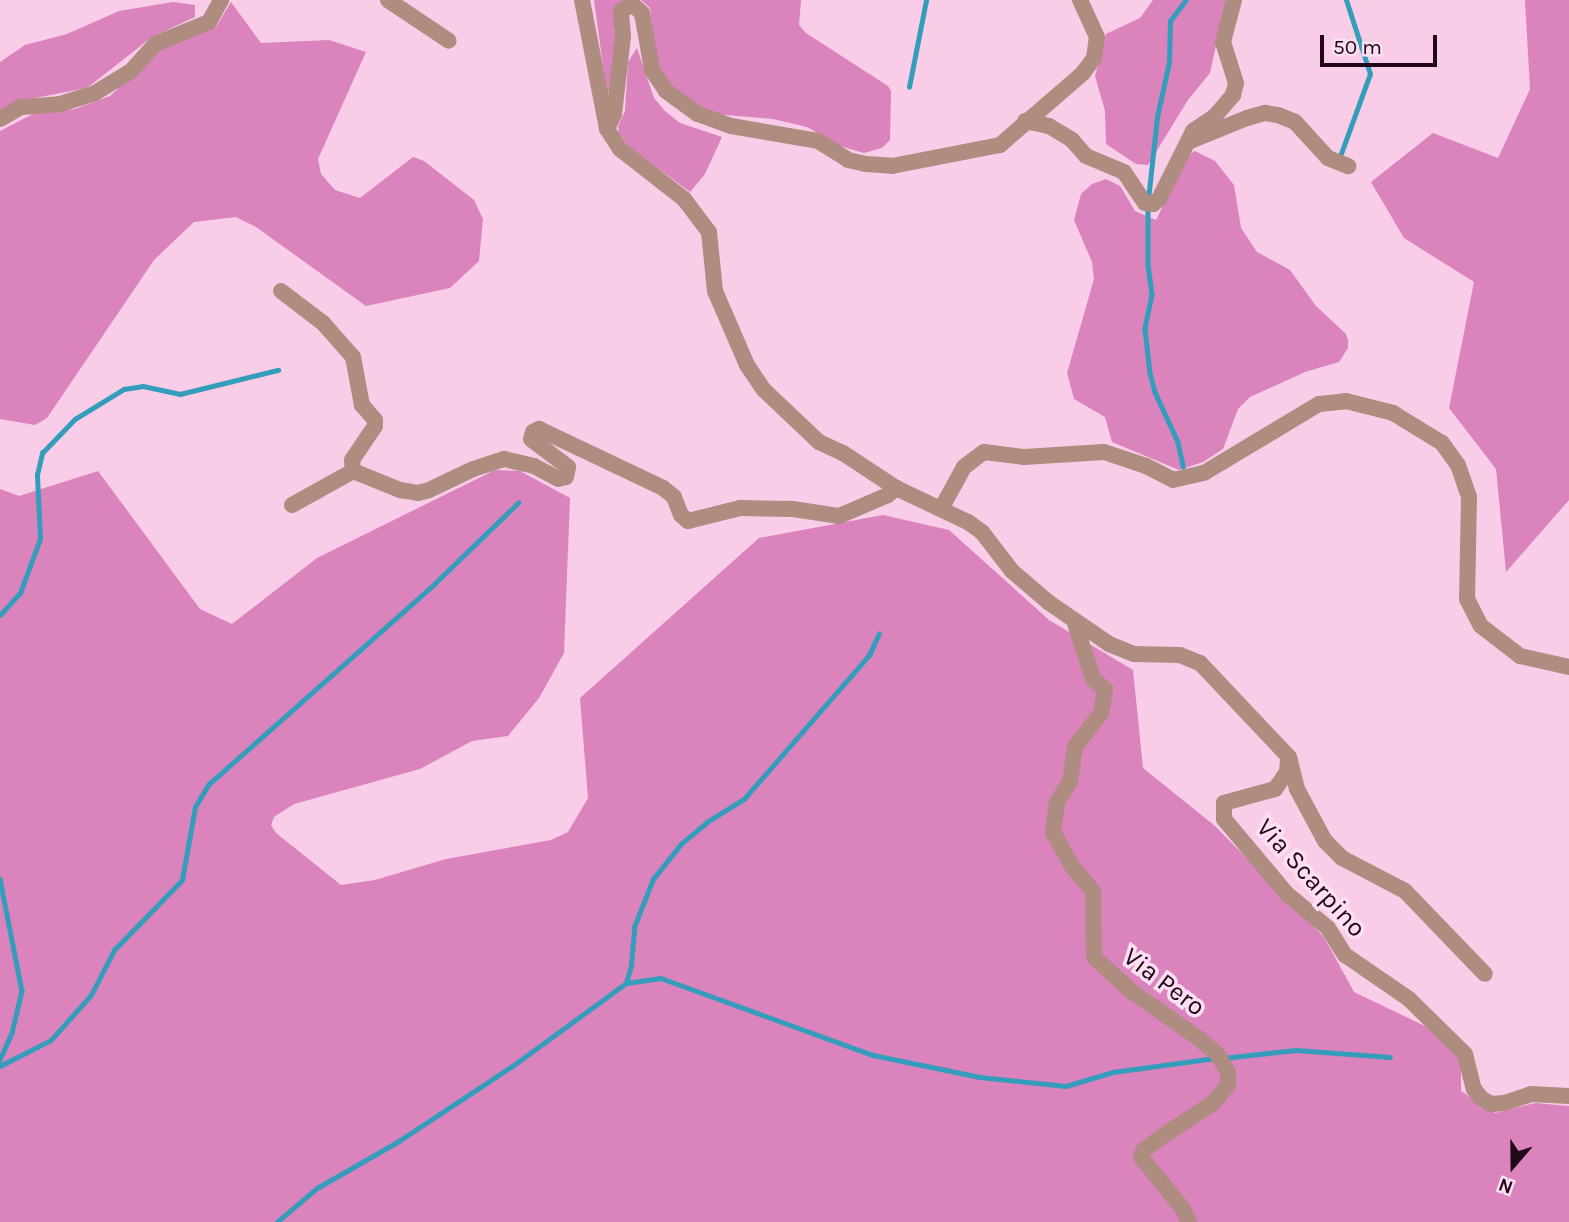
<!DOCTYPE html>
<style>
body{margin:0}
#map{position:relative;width:1569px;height:1222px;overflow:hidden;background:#f9cde8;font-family:Karla,sans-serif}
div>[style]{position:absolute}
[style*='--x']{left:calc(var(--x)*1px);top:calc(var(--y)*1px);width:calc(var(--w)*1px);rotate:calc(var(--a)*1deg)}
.forest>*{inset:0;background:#db83bc}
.stream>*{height:4.5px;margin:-2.25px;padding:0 2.25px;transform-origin:2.25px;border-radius:2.25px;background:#339dbb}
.minor>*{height:16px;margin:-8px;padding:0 8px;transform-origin:8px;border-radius:8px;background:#ae8c80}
span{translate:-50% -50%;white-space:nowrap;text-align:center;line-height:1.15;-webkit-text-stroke:7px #fddff1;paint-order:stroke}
.street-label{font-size:26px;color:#200819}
.north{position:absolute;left:1478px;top:1131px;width:70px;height:70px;-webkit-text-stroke:5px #fddff1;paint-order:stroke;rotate:200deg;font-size:19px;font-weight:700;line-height:28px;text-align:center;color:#200819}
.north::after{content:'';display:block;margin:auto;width:24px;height:32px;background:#200819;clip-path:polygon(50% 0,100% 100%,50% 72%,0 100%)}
.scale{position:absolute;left:1320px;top:35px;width:117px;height:32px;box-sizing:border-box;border:4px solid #200819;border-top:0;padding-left:9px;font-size:21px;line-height:24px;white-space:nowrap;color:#200819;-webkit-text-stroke:5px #fddff1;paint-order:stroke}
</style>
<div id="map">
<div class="forest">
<div style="clip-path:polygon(594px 0,623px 0,618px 14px,615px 70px,607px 95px)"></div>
<div style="clip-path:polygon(641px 0,801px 0,799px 25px,806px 33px,888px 86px,891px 91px,890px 140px,882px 148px,864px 153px,840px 146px,807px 127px,773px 119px,714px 114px,694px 106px,669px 86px,657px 66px,650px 8px)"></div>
<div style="clip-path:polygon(1153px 0,1226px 0,1210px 73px,1188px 100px,1148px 165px,1136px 164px,1106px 144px,1105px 111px,1095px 76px,1106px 34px,1140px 18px)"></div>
<div style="clip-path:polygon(1525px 0,1569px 0,1569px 500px,1506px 572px,1496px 469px,1449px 408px,1474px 282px,1404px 238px,1371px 182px,1433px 133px,1498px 158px,1530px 89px)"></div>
<div style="clip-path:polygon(173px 2px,195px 5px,195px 17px,152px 37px,87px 88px,19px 101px,0 112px,0 62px,25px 45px,67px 34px,119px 11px)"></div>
<div style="clip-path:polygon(231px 2px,261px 43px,329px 40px,366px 52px,318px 159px,321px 174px,335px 190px,360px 198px,413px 157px,424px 161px,474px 200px,483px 219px,479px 261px,450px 288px,366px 306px,256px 227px,236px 217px,194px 222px,154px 260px,47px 418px,35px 425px,0 419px,0 131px,33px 114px,75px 109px,110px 96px,160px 50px,216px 27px)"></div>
<div style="clip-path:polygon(637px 48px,654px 98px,665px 111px,680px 123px,722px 137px,705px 174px,690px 192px,629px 147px,619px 133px,618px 126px,625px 111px,628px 62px)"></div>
<div style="clip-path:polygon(1195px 151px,1215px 161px,1234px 185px,1241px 228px,1257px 252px,1290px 270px,1316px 306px,1346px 334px,1348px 340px,1348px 348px,1339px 362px,1305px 372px,1250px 397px,1238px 409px,1223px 449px,1203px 462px,1179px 470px,1112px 442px,1105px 417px,1074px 399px,1067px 373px,1094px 279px,1092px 262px,1074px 220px,1081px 194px,1092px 184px,1106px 179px,1120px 186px,1135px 211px,1156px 220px,1188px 155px)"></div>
<div style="clip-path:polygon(495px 470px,520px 471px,570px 498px,564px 653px,539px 698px,508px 736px,472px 741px,420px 769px,294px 804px,274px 817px,271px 825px,276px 833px,341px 885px,375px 880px,446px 859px,551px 840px,568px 832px,588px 798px,580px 698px,759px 538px,883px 515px,949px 530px,1049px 620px,1133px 670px,1143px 768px,1215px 826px,1324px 937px,1354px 992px,1427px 1027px,1461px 1061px,1461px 1091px,1495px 1113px,1535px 1103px,1569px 1106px,1569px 1222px,0 1222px,0 489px,19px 496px,98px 471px,200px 609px,232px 624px,317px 558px)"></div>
</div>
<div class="stream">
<div style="--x:909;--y:87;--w:89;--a:-78.9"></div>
<div style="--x:1339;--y:159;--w:90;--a:-70"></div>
<div style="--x:1370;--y:74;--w:78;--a:-108"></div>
<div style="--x:1148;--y:200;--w:83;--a:-83.8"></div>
<div style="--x:1157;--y:117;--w:56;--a:-77.7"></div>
<div style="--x:1169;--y:62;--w:41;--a:-88.6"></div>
<div style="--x:1170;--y:21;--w:26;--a:-53"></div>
<div style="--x:1148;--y:209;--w:56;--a:90"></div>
<div style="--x:1148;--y:265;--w:30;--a:82"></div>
<div style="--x:1152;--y:295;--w:35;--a:102"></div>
<div style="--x:1145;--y:329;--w:44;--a:83.5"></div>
<div style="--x:1150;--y:373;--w:20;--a:75"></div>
<div style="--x:1155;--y:392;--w:55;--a:65.3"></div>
<div style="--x:1178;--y:442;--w:25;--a:78"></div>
<div style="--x:0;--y:615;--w:30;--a:-48"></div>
<div style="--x:20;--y:593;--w:58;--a:-69.7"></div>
<div style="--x:40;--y:539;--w:64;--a:-92.7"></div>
<div style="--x:37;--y:475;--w:23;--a:-77"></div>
<div style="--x:42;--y:453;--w:47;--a:-45.9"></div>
<div style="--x:75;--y:419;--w:57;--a:-31.5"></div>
<div style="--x:124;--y:389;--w:19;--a:-9"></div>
<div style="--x:143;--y:386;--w:38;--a:12"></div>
<div style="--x:180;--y:394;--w:101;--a:-13.8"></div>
<div style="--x:0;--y:879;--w:114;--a:78.9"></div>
<div style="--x:22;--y:991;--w:43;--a:103.4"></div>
<div style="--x:12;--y:1033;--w:30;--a:114"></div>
<div style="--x:626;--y:983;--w:19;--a:-74"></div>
<div style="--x:631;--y:965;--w:38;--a:-85"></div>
<div style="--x:634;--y:927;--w:52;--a:-68.4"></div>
<div style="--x:653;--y:879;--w:45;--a:-51.3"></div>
<div style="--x:681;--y:844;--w:34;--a:-40"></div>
<div style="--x:707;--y:822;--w:44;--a:-31.9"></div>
<div style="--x:744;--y:799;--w:191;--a:-49"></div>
<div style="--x:869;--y:655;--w:23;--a:-65"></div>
<div style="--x:1223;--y:1058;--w:73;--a:-6.3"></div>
<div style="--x:1296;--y:1050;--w:94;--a:4.3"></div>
<div style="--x:0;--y:1066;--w:57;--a:-27"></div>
<div style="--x:51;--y:1040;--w:60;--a:-48.4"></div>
<div style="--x:91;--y:995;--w:51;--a:-62.9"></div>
<div style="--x:114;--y:950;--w:98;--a:-45.8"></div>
<div style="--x:182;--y:880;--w:74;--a:-79.9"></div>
<div style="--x:195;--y:807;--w:27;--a:-59"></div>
<div style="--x:209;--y:784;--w:301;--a:-41.6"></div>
<div style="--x:434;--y:584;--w:117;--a:-44"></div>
<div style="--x:277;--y:1222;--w:52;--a:-40.4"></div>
<div style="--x:317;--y:1188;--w:95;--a:-29.8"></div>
<div style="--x:399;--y:1141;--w:134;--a:-33.5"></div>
<div style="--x:511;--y:1067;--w:142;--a:-36.1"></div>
<div style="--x:626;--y:983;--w:35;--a:-8"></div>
<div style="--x:661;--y:978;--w:226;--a:20"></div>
<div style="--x:873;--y:1055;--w:109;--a:11.6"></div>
<div style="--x:980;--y:1077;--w:86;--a:6"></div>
<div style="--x:1066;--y:1086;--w:49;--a:-16.6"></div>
<div style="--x:1113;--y:1072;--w:103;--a:-7.8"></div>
</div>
<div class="minor">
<div style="--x:388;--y:0;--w:73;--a:33.9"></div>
<div style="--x:582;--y:0;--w:131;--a:79"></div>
<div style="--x:607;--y:129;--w:24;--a:57"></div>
<div style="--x:620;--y:149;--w:81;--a:38"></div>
<div style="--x:684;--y:199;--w:41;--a:52.9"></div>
<div style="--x:709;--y:232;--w:59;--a:84.2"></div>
<div style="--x:715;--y:291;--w:81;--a:66.6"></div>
<div style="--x:747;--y:365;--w:30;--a:56"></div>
<div style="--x:764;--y:390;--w:76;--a:43.4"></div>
<div style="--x:819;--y:442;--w:26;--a:25"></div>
<div style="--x:843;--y:453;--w:64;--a:33.4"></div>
<div style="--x:896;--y:488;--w:80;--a:25.3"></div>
<div style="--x:968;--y:522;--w:17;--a:36"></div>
<div style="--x:982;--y:532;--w:49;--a:52.4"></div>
<div style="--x:1012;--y:571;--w:48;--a:40.7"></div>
<div style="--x:1048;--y:602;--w:74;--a:34.5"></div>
<div style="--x:1109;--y:644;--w:27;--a:22"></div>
<div style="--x:1134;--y:654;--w:46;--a:1.2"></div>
<div style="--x:1180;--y:655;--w:22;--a:22"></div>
<div style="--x:1200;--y:663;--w:129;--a:46.6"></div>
<div style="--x:1289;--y:757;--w:33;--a:76"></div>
<div style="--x:1297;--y:789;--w:59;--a:61.7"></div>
<div style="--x:1325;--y:841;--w:24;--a:45"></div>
<div style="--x:1342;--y:858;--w:71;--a:27.6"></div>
<div style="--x:1405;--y:891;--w:115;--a:46.1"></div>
<div style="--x:0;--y:119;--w:24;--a:-30"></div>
<div style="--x:21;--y:107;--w:39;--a:-4"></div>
<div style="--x:60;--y:104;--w:37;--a:-17"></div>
<div style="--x:95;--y:93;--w:42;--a:-31.4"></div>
<div style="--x:131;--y:71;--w:36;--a:-48"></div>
<div style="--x:155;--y:44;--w:58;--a:-22.2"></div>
<div style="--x:209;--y:22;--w:25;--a:-61"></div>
<div style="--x:1025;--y:121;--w:25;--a:12"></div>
<div style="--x:1049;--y:126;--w:27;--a:31"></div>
<div style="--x:1072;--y:140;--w:21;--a:49"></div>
<div style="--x:1086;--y:156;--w:41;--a:22.8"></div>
<div style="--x:1124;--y:172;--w:37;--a:56"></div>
<div style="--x:1145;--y:203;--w:8;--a:7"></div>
<div style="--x:1153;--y:204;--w:8;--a:-40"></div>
<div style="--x:1159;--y:199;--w:76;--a:-63.4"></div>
<div style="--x:1193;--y:131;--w:27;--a:-34"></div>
<div style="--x:1215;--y:116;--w:28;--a:-49"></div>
<div style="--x:1233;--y:95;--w:12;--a:-76"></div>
<div style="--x:1236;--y:83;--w:43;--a:-107.6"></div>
<div style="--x:1223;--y:42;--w:43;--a:-75.3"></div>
<div style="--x:607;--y:129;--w:17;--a:-65"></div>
<div style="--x:614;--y:114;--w:79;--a:-83.4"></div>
<div style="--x:623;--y:36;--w:25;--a:-95"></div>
<div style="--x:621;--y:11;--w:13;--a:-32"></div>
<div style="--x:632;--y:4;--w:13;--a:42"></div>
<div style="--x:642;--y:13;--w:58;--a:80"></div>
<div style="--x:652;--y:70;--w:25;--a:56"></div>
<div style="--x:666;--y:91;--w:39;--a:36"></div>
<div style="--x:698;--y:114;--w:35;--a:20"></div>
<div style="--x:731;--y:126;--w:88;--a:9.8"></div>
<div style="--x:818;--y:141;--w:36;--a:32"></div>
<div style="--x:848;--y:160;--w:18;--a:13"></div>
<div style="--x:866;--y:164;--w:26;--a:4"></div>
<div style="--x:892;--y:166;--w:110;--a:-11"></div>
<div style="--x:1000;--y:145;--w:110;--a:-40.9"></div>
<div style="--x:1083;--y:73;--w:19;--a:-54"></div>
<div style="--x:1094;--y:58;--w:21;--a:-82"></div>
<div style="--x:1097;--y:37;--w:41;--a:-114.7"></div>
<div style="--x:1190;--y:141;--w:61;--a:-22"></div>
<div style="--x:1247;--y:118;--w:19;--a:-16"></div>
<div style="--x:1265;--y:113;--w:13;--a:9"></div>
<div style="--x:1278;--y:115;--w:18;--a:22"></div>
<div style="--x:1295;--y:122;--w:49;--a:47.5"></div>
<div style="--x:1328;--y:158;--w:22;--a:22"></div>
<div style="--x:281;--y:291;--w:53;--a:37.3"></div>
<div style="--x:323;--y:323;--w:45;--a:48.6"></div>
<div style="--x:353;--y:357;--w:49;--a:79.4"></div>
<div style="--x:362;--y:405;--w:20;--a:49"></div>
<div style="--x:375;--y:420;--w:6;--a:90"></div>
<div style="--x:375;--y:426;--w:41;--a:124.1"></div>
<div style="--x:352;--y:460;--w:11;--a:85"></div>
<div style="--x:353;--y:471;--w:51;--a:22"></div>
<div style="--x:400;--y:490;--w:18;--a:9"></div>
<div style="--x:418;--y:493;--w:11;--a:-15"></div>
<div style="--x:429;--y:490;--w:49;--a:-25.5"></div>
<div style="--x:473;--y:469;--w:33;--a:-18"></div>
<div style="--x:504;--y:459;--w:31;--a:13"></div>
<div style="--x:534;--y:466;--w:27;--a:28"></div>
<div style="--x:558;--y:479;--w:8;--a:-14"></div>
<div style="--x:566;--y:477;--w:10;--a:-79"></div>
<div style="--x:568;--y:467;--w:46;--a:-142.9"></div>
<div style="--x:531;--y:439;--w:7;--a:-74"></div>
<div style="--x:533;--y:432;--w:7;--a:-27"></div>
<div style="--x:539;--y:429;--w:137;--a:25.4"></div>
<div style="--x:663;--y:488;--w:14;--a:39"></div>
<div style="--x:674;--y:497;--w:19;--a:69"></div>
<div style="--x:681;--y:515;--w:9;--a:41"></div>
<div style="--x:688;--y:521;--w:54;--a:-14"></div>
<div style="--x:740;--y:508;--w:53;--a:1.1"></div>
<div style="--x:793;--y:509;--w:47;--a:8.7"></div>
<div style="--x:839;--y:516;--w:53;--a:-23.2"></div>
<div style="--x:888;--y:495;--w:11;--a:-41"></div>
<div style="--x:292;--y:505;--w:70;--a:-29.1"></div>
<div style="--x:941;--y:509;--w:48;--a:-61.3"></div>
<div style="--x:964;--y:467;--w:25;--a:-37"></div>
<div style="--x:984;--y:452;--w:40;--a:7.1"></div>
<div style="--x:1024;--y:457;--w:80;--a:-3.6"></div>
<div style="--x:1104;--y:452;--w:44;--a:18.4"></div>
<div style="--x:1146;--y:466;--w:30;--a:27"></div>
<div style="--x:1173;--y:480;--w:32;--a:-13"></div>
<div style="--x:1204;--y:473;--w:134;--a:-31"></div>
<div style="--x:1319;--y:404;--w:27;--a:-6"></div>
<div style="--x:1346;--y:401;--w:49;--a:14.3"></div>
<div style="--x:1393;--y:413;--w:57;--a:31.5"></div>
<div style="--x:1442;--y:443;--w:27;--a:54"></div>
<div style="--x:1458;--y:465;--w:34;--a:71"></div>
<div style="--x:1469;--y:497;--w:102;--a:91.1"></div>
<div style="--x:1467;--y:599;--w:30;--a:63"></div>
<div style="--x:1481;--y:626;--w:49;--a:37.6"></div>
<div style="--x:1520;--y:656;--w:50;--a:12.7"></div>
<div style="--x:1074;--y:620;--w:62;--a:72.1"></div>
<div style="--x:1093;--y:679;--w:16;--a:40"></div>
<div style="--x:1105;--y:689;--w:24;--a:99"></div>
<div style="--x:1101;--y:713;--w:43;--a:127.4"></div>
<div style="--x:1075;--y:747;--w:34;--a:98"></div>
<div style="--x:1070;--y:781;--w:26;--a:121"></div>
<div style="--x:1057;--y:803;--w:29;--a:98"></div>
<div style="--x:1053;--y:832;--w:38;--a:61"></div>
<div style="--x:1071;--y:865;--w:34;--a:50"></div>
<div style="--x:1093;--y:891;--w:66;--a:89.1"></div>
<div style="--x:1094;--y:957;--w:50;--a:42.6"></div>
<div style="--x:1131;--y:991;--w:82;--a:35"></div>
<div style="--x:1198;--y:1038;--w:26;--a:40"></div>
<div style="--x:1218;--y:1055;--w:20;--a:60"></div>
<div style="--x:1228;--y:1072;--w:13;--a:90"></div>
<div style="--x:1228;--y:1085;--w:23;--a:130"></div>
<div style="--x:1213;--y:1103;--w:62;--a:146.8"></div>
<div style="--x:1161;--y:1137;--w:23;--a:142"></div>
<div style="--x:1143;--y:1151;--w:6;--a:108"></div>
<div style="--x:1141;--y:1157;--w:67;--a:51.1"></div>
<div style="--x:1183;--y:1209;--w:14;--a:65"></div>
<div style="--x:1288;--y:759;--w:13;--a:94"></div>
<div style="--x:1287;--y:772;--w:21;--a:125"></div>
<div style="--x:1275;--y:789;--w:53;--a:164.6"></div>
<div style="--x:1224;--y:803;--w:16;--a:90"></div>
<div style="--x:1224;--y:819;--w:98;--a:50"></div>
<div style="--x:1287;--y:894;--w:53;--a:39.7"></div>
<div style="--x:1328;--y:928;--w:32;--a:58"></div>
<div style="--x:1345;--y:955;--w:78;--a:34.5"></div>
<div style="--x:1409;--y:999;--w:78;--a:44.5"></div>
<div style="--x:1465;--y:1054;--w:36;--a:76"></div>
<div style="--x:1474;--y:1089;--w:11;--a:52"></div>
<div style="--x:1481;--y:1098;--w:12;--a:31"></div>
<div style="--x:1491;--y:1104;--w:13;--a:-4"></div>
<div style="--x:1504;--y:1103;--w:28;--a:-18"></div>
<div style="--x:1531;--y:1094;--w:38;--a:3"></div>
</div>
<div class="street-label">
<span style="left:1311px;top:878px;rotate:48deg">Via Scarpino</span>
<span style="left:1164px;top:982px;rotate:37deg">Via Pero</span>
</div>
<div class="north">N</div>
<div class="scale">50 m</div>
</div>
